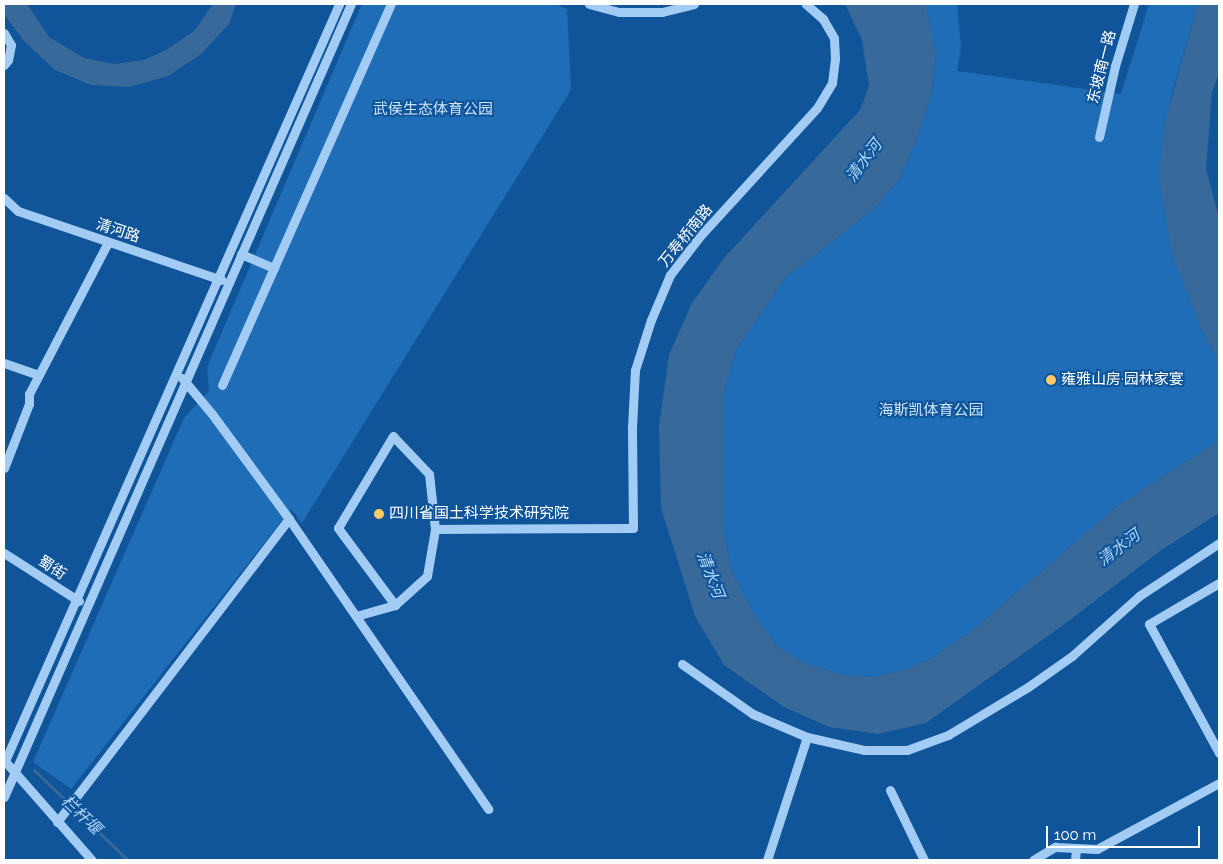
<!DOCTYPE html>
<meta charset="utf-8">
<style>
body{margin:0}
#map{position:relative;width:1223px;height:864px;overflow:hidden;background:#105599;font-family:Raleway,"Noto Sans SC",sans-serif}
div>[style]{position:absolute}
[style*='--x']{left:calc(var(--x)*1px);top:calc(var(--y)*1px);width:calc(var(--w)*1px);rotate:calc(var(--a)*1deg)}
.green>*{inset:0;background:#1f6db7}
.water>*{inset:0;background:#38699b}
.stream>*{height:3px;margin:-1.5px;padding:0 1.5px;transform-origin:1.5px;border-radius:1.5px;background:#38699b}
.minor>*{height:9px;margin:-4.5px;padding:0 4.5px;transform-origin:4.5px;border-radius:4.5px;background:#a2ccf4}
.dots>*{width:14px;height:14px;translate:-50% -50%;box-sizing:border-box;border:2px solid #105599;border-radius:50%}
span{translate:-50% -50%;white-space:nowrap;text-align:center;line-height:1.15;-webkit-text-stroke:4px #105599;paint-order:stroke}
.street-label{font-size:15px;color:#fff}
.park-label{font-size:15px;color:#cbe5fe}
.poi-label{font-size:15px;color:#fff}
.left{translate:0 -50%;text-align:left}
.water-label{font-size:16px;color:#afd6fb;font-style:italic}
.frame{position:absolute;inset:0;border:5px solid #fff;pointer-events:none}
.scale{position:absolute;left:1046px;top:826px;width:154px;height:22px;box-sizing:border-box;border:2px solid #fff;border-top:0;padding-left:6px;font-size:15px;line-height:18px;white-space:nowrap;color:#fff;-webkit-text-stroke:4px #105599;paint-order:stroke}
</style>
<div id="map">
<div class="green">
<div style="clip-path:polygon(362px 4px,556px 4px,567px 9px,571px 90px,302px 523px,291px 509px,71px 789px,33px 762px,184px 418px,209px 391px,207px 367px)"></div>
<div style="clip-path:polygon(926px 4px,957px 4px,961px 46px,957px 71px,1121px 94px,1149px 4px,1198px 4px,1170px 100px,1201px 328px,1219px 363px,1219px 436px,1215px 443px,1117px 506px,972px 631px,930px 659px,903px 670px,874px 677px,839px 674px,808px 664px,779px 648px,755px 616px,732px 571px,724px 534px,724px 393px,736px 350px,785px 279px,876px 207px,900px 179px,918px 136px,932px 92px,936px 55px)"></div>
</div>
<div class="water">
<div style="clip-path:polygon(4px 4px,27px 4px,49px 37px,84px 58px,114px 64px,144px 60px,168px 49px,195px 30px,213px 4px,236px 4px,229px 24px,201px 54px,168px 76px,129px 87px,91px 85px,55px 70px,24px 41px,4px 14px)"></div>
<div style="clip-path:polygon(845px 4px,926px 4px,936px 55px,932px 92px,918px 136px,900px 179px,876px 207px,785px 279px,736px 350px,724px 393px,724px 534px,732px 571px,755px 616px,779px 648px,808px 664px,839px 674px,874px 677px,903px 670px,930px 659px,972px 631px,1117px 506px,1215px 443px,1219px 436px,1219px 513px,1160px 551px,1066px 623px,926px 723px,878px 734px,829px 727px,784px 707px,724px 665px,695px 616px,661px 508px,659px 426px,669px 355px,692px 303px,724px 258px,860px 110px,869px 86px,862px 40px)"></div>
<div style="clip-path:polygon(1198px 4px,1219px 4px,1219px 73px,1212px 92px,1206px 169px,1219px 218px,1219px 363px,1201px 328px,1172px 254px,1159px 177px,1165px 121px)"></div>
</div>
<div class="stream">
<div style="--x:34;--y:770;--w:130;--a:43.8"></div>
</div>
<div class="minor">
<div style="--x:589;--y:4;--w:31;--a:15"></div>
<div style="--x:619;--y:12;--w:43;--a:0"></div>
<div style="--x:662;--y:12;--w:33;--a:-14"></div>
<div style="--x:4;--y:33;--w:14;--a:60"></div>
<div style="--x:11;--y:45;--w:15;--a:101"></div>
<div style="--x:8;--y:60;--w:6;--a:129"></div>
<div style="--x:1099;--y:137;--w:73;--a:-77.3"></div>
<div style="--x:1115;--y:66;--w:65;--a:-73"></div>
<div style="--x:4;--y:198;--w:19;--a:43"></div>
<div style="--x:18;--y:211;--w:215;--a:18.7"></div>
<div style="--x:241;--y:254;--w:36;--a:23"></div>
<div style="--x:4;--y:363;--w:36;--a:19"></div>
<div style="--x:182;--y:378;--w:47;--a:50.2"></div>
<div style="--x:212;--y:414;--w:130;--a:53.7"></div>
<div style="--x:289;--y:519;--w:352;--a:55.5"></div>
<div style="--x:222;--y:385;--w:417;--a:-66.1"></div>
<div style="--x:4;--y:468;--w:69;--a:-68.7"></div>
<div style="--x:29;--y:404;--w:10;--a:-90"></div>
<div style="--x:29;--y:394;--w:171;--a:-62.5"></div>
<div style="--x:435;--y:529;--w:198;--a:-0.3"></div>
<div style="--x:633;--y:528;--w:101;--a:-90.6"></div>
<div style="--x:632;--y:427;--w:57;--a:-87"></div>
<div style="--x:635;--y:370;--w:52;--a:-72.3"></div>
<div style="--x:651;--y:320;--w:49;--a:-67.1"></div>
<div style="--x:670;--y:275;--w:49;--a:-52.4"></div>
<div style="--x:700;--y:236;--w:173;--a:-47.6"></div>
<div style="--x:817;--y:108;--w:29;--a:-59"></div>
<div style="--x:832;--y:83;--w:25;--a:-83"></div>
<div style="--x:835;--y:58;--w:20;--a:-93"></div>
<div style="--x:834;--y:38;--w:22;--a:-120"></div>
<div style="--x:823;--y:19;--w:23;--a:-139"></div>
<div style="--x:4;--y:553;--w:89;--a:32.6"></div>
<div style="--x:1219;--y:583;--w:81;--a:149.6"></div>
<div style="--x:1149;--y:624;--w:147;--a:61.5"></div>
<div style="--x:356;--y:616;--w:41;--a:-15.8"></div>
<div style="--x:395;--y:605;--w:43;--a:-42.2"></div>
<div style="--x:427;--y:576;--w:48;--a:-80.3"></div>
<div style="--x:435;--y:529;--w:55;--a:-96.2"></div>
<div style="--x:429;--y:474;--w:52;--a:-133.5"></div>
<div style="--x:393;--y:436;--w:107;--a:120.9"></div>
<div style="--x:338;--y:528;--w:96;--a:53.5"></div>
<div style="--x:682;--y:664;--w:87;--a:35.2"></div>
<div style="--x:753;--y:714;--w:59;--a:23.1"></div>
<div style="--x:807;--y:737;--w:58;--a:12.8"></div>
<div style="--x:864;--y:750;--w:43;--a:0"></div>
<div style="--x:907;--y:750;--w:44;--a:-20.1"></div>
<div style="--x:948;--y:735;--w:93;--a:-31"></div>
<div style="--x:1028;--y:687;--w:54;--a:-35.2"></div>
<div style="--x:1072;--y:656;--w:90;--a:-41.8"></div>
<div style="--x:1139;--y:596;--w:96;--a:-33.5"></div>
<div style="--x:4;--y:760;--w:133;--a:48.7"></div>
<div style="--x:4;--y:763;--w:830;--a:-66.18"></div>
<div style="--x:890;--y:790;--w:78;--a:64.1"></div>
<div style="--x:4;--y:797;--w:866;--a:-66.37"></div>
<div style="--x:57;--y:822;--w:382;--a:-52.6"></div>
<div style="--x:767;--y:860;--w:129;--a:-72"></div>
<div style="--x:1033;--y:860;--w:26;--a:-31"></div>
<div style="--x:1055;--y:847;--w:42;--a:2.7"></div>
<div style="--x:1097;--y:849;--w:139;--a:-28.4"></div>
<div style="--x:1075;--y:860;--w:12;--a:-85"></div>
</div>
<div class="dots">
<div style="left:1051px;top:380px;background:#ffc966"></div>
<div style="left:379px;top:514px;background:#ffc966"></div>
</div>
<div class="street-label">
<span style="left:1102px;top:67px;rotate:-76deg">东坡南一路</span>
<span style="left:118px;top:231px;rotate:18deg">清河路</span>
<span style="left:686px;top:236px;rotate:-51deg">万寿桥南路</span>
<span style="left:52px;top:568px;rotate:33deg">蜀街</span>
</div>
<div class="park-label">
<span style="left:433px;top:110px">武侯生态体育公园</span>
<span style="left:931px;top:411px">海斯凯体育公园</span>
</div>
<div class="poi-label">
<span class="left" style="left:1061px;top:380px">雍雅山房·园林家宴</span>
<span class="left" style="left:389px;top:514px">四川省国土科学技术研究院</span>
</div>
<div class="water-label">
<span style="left:864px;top:161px;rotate:-53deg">清水河</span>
<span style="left:1119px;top:548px;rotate:-37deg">清水河</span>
<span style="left:710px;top:575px;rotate:69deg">清水河</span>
<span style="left:81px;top:815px;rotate:44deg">栏杆堰</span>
</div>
<div class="frame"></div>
<div class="scale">100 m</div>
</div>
